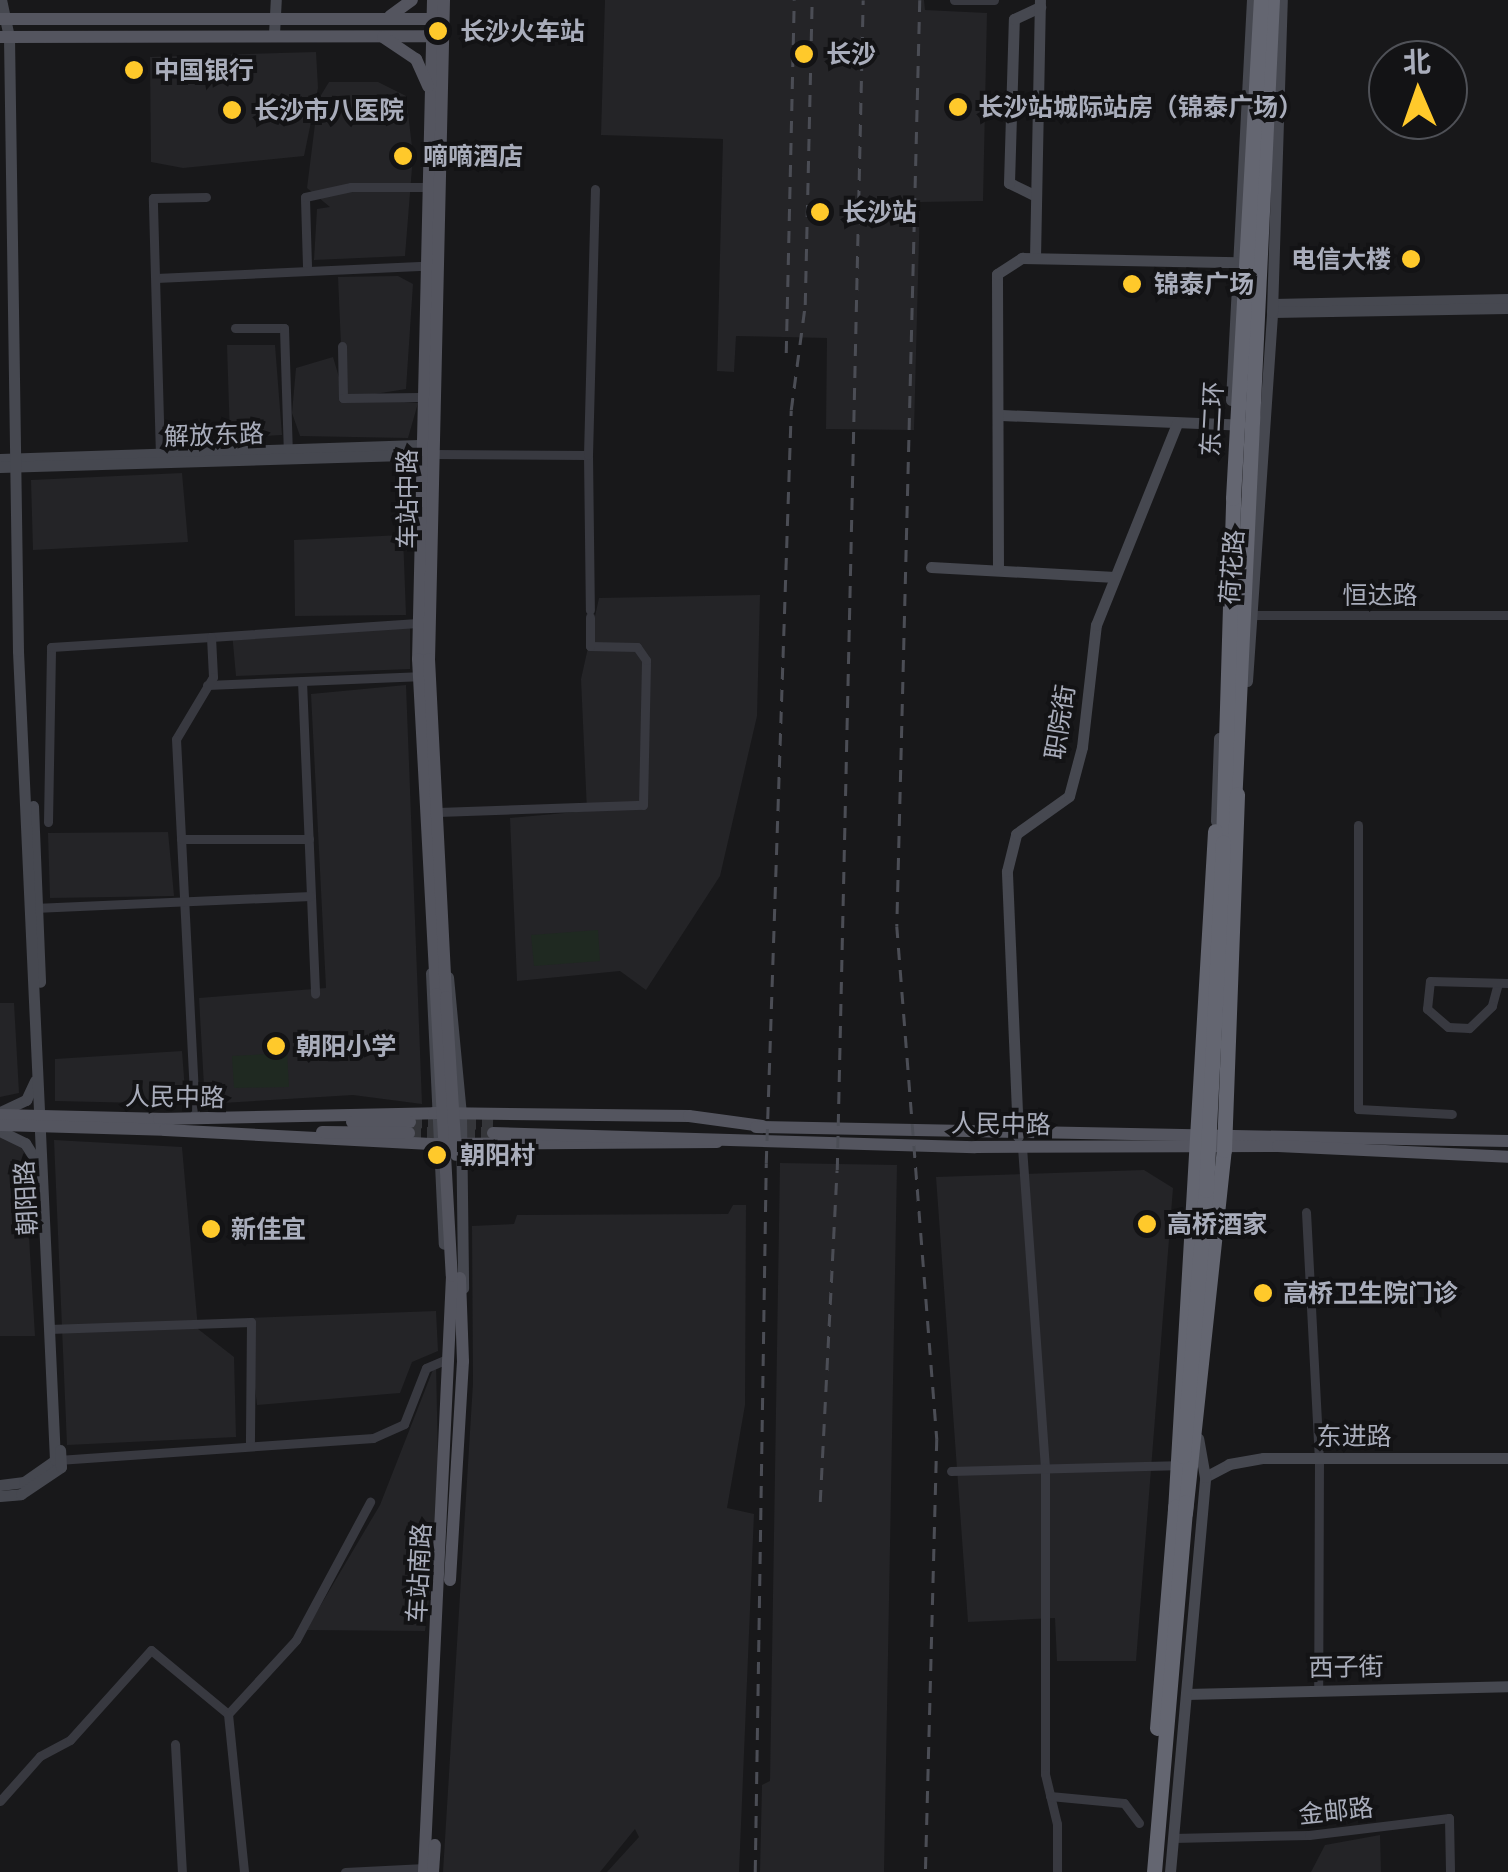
<!DOCTYPE html>
<meta charset="utf-8">
<style>
body{margin:0}
#map{position:relative;width:1508px;height:1872px;overflow:hidden;background:#18181a;font-family:"Public Sans","Noto Sans SC",sans-serif}
div>[style]{position:absolute}
[style*='--x']{left:calc(var(--x)*1px);top:calc(var(--y)*1px);width:calc(var(--w)*1px);rotate:calc(var(--a)*1deg)}
.built>*{inset:0;background:#242427}
.green>*{inset:0;background:#1f2921}
.primary-tunnel>*{height:12px;margin-top:-6px;transform-origin:0;background:repeating-linear-gradient(90deg,#35363a 0 12px,transparent 0 18px)}
.street>*{height:9px;margin:-4.5px;padding:0 4.5px;transform-origin:4.5px;border-radius:4.5px;background:#383940}
.secondary>*{height:11px;margin:-5.5px;padding:0 5.5px;transform-origin:5.5px;border-radius:5.5px;background:#464850}
.primary>*{height:12px;margin:-6px;padding:0 6px;transform-origin:6px;border-radius:6px;background:#54555f}
.highway>*{height:15px;margin:-7.5px;padding:0 7.5px;transform-origin:7.5px;border-radius:7.5px;background:#646671}
.rail>*{height:2.5px;margin-top:-1.25px;transform-origin:0;background:repeating-linear-gradient(90deg,#4b4d55 0 12px,transparent 0 22px)}
.primary-bridge>*{height:12px;margin:-6px;padding:0 6px;transform-origin:6px;border-radius:6px;background:#54555f}
.highway-bridge>*{height:15px;margin:-7.5px;padding:0 7.5px;transform-origin:7.5px;border-radius:7.5px;background:#646671}
.dots>*{width:28px;height:28px;translate:-50% -50%;box-sizing:border-box;border:5px solid #131315;border-radius:50%}
span{translate:-50% -50%;white-space:nowrap;text-align:center;line-height:1.15;-webkit-text-stroke:8px #131315;paint-order:stroke}
.poi-label{font-size:25px;color:#a9adbb;font-weight:700}
.left{translate:0 -50%;text-align:left}
.right{translate:-100% -50%;text-align:right}
.street-label{font-size:25px;color:#a9adbb}
.north{position:absolute;left:1368px;top:40px;width:100px;height:100px;box-sizing:border-box;background:#131315;border:2px solid #4f5157;border-radius:50%;rotate:358deg;font-size:28px;font-weight:700;line-height:40px;text-align:center;color:#a9adbb}
.north::after{content:'';display:block;margin:auto;width:35px;height:45px;background:#ffc92b;clip-path:polygon(50% 0,100% 100%,50% 72%,0 100%)}
</style>
<div id="map">
<div class="built">
<div style="clip-path:polygon(605px 0,924px 0,925px 10px,987px 13px,983px 201px,920px 202px,914px 430px,826px 429px,827px 338px,736px 336px,734px 372px,717px 371px,723px 139px,601px 135px)"></div>
<div style="clip-path:polygon(316px 52px,318px 88px,304px 156px,183px 168px,151px 162px,150px 57px)"></div>
<div style="clip-path:polygon(329px 82px,378px 82px,406px 96px,413px 155px,405px 256px,314px 260px,317px 209px,330px 207px,307px 188px,318px 100px)"></div>
<div style="clip-path:polygon(398px 276px,413px 284px,406px 389px,350px 398px,418px 403px,408px 438px,300px 436px,292px 413px,296px 368px,333px 357px,343px 391px,338px 277px)"></div>
<div style="clip-path:polygon(227px 345px,275px 345px,282px 435px,230px 438px)"></div>
<div style="clip-path:polygon(182px 473px,188px 542px,33px 550px,31px 480px)"></div>
<div style="clip-path:polygon(403px 535px,406px 615px,295px 616px,294px 540px)"></div>
<div style="clip-path:polygon(760px 595px,757px 716px,720px 876px,646px 990px,620px 971px,517px 981px,510px 818px,587px 811px,581px 679px,599px 598px)"></div>
<div style="clip-path:polygon(410px 621px,410px 669px,236px 676px,232px 632px)"></div>
<div style="clip-path:polygon(406px 685px,422px 1104px,353px 1095px,205px 1104px,199px 998px,326px 988px,311px 694px)"></div>
<div style="clip-path:polygon(168px 832px,174px 896px,50px 898px,48px 833px)"></div>
<div style="clip-path:polygon(0 1003px,14px 1003px,19px 1093px,0 1097px)"></div>
<div style="clip-path:polygon(182px 1051px,186px 1104px,55px 1101px,55px 1059px)"></div>
<div style="clip-path:polygon(0 1137px,23px 1138px,35px 1336px,0 1336px)"></div>
<div style="clip-path:polygon(54px 1140px,182px 1147px,198px 1329px,234px 1357px,236px 1437px,67px 1445px)"></div>
<div style="clip-path:polygon(780px 1163px,897px 1165px,884px 1872px,760px 1872px,762px 1785px,770px 1781px)"></div>
<div style="clip-path:polygon(1144px 1170px,1173px 1188px,1136px 1661px,1057px 1661px,1055px 1618px,968px 1622px,936px 1177px)"></div>
<div style="clip-path:polygon(733px 1205px,746px 1205px,745px 1405px,727px 1508px,754px 1514px,739px 1872px,607px 1872px,639px 1837px,635px 1829px,600px 1872px,443px 1872px,473px 1383px,472px 1226px,514px 1224px,517px 1215px,728px 1214px)"></div>
<div style="clip-path:polygon(436px 1311px,438px 1351px,412px 1362px,400px 1393px,257px 1405px,247px 1318px)"></div>
<div style="clip-path:polygon(436px 1362px,439px 1516px,425px 1631px,306px 1630px,380px 1505px)"></div>
<div style="clip-path:polygon(1380px 1835px,1381px 1872px,1311px 1872px,1325px 1845px)"></div>
</div>
<div class="green">
<div style="clip-path:polygon(598px 930px,600px 961px,534px 966px,531px 935px)"></div>
<div style="clip-path:polygon(287px 1053px,289px 1087px,234px 1088px,232px 1056px)"></div>
</div>
<div class="primary-tunnel">
<div style="--x:410;--y:1122;--w:83;--a:1.4"></div>
<div style="--x:409;--y:1133;--w:84;--a:0"></div>
</div>
<div class="street">
<div style="--x:954;--y:0;--w:40;--a:0"></div>
<div style="--x:307;--y:266;--w:69;--a:-91.7"></div>
<div style="--x:305;--y:197;--w:47;--a:-12.3"></div>
<div style="--x:351;--y:187;--w:81;--a:0"></div>
<div style="--x:156;--y:278;--w:269;--a:-2.6"></div>
<div style="--x:235;--y:328;--w:49;--a:0"></div>
<div style="--x:284;--y:328;--w:124;--a:88.2"></div>
<div style="--x:342;--y:346;--w:52;--a:88.9"></div>
<div style="--x:343;--y:398;--w:76;--a:-0.8"></div>
<div style="--x:433;--y:454;--w:155;--a:0.4"></div>
<div style="--x:588;--y:455;--w:155;--a:89.3"></div>
<div style="--x:588;--y:455;--w:266;--a:-88.5"></div>
<div style="--x:160;--y:456;--w:258;--a:-91.6"></div>
<div style="--x:153;--y:198;--w:53;--a:-1.1"></div>
<div style="--x:1252;--y:615;--w:256;--a:0"></div>
<div style="--x:211;--y:637;--w:207;--a:-3.9"></div>
<div style="--x:302;--y:681;--w:313;--a:87.6"></div>
<div style="--x:207;--y:685;--w:211;--a:-2.4"></div>
<div style="--x:438;--y:812;--w:205;--a:-2"></div>
<div style="--x:643;--y:805;--w:145;--a:-88.8"></div>
<div style="--x:646;--y:660;--w:16;--a:-125"></div>
<div style="--x:637;--y:647;--w:47;--a:-178.8"></div>
<div style="--x:590;--y:646;--w:29;--a:-90"></div>
<div style="--x:48;--y:822;--w:175;--a:-89"></div>
<div style="--x:51;--y:647;--w:160;--a:-3.6"></div>
<div style="--x:211;--y:637;--w:40;--a:87.1"></div>
<div style="--x:213;--y:677;--w:72;--a:120.8"></div>
<div style="--x:176;--y:739;--w:375;--a:87.1"></div>
<div style="--x:1358;--y:825;--w:284;--a:90"></div>
<div style="--x:1358;--y:1109;--w:94;--a:3"></div>
<div style="--x:181;--y:839;--w:128;--a:0"></div>
<div style="--x:34;--y:908;--w:277;--a:-2.5"></div>
<div style="--x:1498;--y:983;--w:24;--a:105"></div>
<div style="--x:1492;--y:1006;--w:32;--a:136"></div>
<div style="--x:1469;--y:1028;--w:21;--a:-177"></div>
<div style="--x:1448;--y:1027;--w:28;--a:-139"></div>
<div style="--x:1427;--y:1009;--w:28;--a:-84"></div>
<div style="--x:1430;--y:981;--w:78;--a:1.5"></div>
<div style="--x:1022;--y:1147;--w:321;--a:85.9"></div>
<div style="--x:1045;--y:1467;--w:307;--a:90"></div>
<div style="--x:1045;--y:1774;--w:51;--a:76.5"></div>
<div style="--x:1057;--y:1824;--w:48;--a:90"></div>
<div style="--x:1306;--y:1212;--w:247;--a:87"></div>
<div style="--x:1319;--y:1459;--w:231;--a:90.2"></div>
<div style="--x:49;--y:1329;--w:202;--a:-2"></div>
<div style="--x:251;--y:1322;--w:124;--a:90.5"></div>
<div style="--x:58;--y:1460;--w:316;--a:-4"></div>
<div style="--x:373;--y:1438;--w:34;--a:-24"></div>
<div style="--x:404;--y:1424;--w:60;--a:-68.6"></div>
<div style="--x:426;--y:1368;--w:25;--a:-23"></div>
<div style="--x:951;--y:1471;--w:224;--a:-1.5"></div>
<div style="--x:228;--y:1714;--w:100;--a:-47.4"></div>
<div style="--x:296;--y:1640;--w:157;--a:-61.8"></div>
<div style="--x:175;--y:1744;--w:128;--a:86.9"></div>
<div style="--x:1050;--y:1796;--w:74;--a:5.4"></div>
<div style="--x:1124;--y:1803;--w:25;--a:53"></div>
<div style="--x:0;--y:1801;--w:60;--a:-48.4"></div>
<div style="--x:40;--y:1756;--w:34;--a:-28"></div>
<div style="--x:70;--y:1740;--w:121;--a:-48"></div>
<div style="--x:151;--y:1650;--w:100;--a:39.7"></div>
<div style="--x:228;--y:1714;--w:159;--a:84.2"></div>
<div style="--x:1173;--y:1838;--w:136;--a:-1.3"></div>
<div style="--x:1309;--y:1835;--w:141;--a:-6.9"></div>
<div style="--x:1449;--y:1818;--w:54;--a:88.9"></div>
<div style="--x:345;--y:1872;--w:80;--a:-2.9"></div>
</div>
<div class="secondary">
<div style="--x:274;--y:34;--w:34;--a:-87"></div>
<div style="--x:1036;--y:196;--w:30;--a:-154"></div>
<div style="--x:1009;--y:183;--w:164;--a:-88.3"></div>
<div style="--x:1014;--y:19;--w:29;--a:-25"></div>
<div style="--x:1035;--y:258;--w:258;--a:-88.9"></div>
<div style="--x:1273;--y:304;--w:235;--a:-1.2"></div>
<div style="--x:1272;--y:312;--w:236;--a:-1"></div>
<div style="--x:1231;--y:400;--w:401;--a:-87"></div>
<div style="--x:1001;--y:415;--w:229;--a:2.3"></div>
<div style="--x:0;--y:459;--w:419;--a:-1.9"></div>
<div style="--x:0;--y:467;--w:430;--a:-1.7"></div>
<div style="--x:931;--y:567;--w:184;--a:3.1"></div>
<div style="--x:998;--y:568;--w:294;--a:-90.2"></div>
<div style="--x:997;--y:274;--w:30;--a:-33"></div>
<div style="--x:1022;--y:258;--w:215;--a:1.1"></div>
<div style="--x:1247;--y:681;--w:370;--a:-86.1"></div>
<div style="--x:1272;--y:312;--w:312;--a:-88.2"></div>
<div style="--x:33;--y:806;--w:176;--a:87.7"></div>
<div style="--x:1216;--y:821;--w:83;--a:-87.9"></div>
<div style="--x:431;--y:973;--w:271;--a:87.3"></div>
<div style="--x:448;--y:977;--w:138;--a:84.6"></div>
<div style="--x:461;--y:1114;--w:174;--a:89.3"></div>
<div style="--x:0;--y:1112;--w:29;--a:-25"></div>
<div style="--x:26;--y:1100;--w:21;--a:-65"></div>
<div style="--x:0;--y:1131;--w:28;--a:26"></div>
<div style="--x:25;--y:1143;--w:22;--a:58"></div>
<div style="--x:1018;--y:1136;--w:265;--a:-92.4"></div>
<div style="--x:1007;--y:871;--w:38;--a:-76"></div>
<div style="--x:1016;--y:834;--w:65;--a:-35.6"></div>
<div style="--x:1069;--y:796;--w:51;--a:-75.1"></div>
<div style="--x:1082;--y:747;--w:123;--a:-83.5"></div>
<div style="--x:1096;--y:625;--w:218;--a:-68.1"></div>
<div style="--x:1205;--y:1477;--w:27;--a:-28"></div>
<div style="--x:1229;--y:1464;--w:35;--a:-10"></div>
<div style="--x:1263;--y:1458;--w:245;--a:0"></div>
<div style="--x:0;--y:1485;--w:24;--a:-7"></div>
<div style="--x:24;--y:1482;--w:38;--a:-35"></div>
<div style="--x:55;--y:1460;--w:810;--a:-92.62"></div>
<div style="--x:18;--y:651;--w:614;--a:-90.84"></div>
<div style="--x:9;--y:37;--w:38;--a:-102"></div>
<div style="--x:0;--y:1496;--w:21;--a:-5"></div>
<div style="--x:21;--y:1494;--w:48;--a:-34"></div>
<div style="--x:61;--y:1467;--w:17;--a:-93"></div>
<div style="--x:1186;--y:1694;--w:322;--a:-1.4"></div>
<div style="--x:1170;--y:1872;--w:397;--a:-84.9"></div>
<div style="--x:1205;--y:1477;--w:39;--a:-100"></div>
</div>
<div class="primary">
<div style="--x:433;--y:0;--w:659;--a:91.3"></div>
<div style="--x:418;--y:659;--w:335;--a:86.9"></div>
<div style="--x:444;--y:0;--w:659;--a:91.3"></div>
<div style="--x:429;--y:659;--w:338;--a:87.1"></div>
<div style="--x:390;--y:16;--w:27;--a:-36"></div>
<div style="--x:0;--y:19;--w:437;--a:0"></div>
<div style="--x:0;--y:37;--w:437;--a:-0.1"></div>
<div style="--x:383;--y:37;--w:40;--a:34"></div>
<div style="--x:416;--y:59;--w:30;--a:66"></div>
<div style="--x:0;--y:1115;--w:167;--a:1.4"></div>
<div style="--x:159;--y:1119;--w:275;--a:-1.2"></div>
<div style="--x:434;--y:1113;--w:255;--a:0.7"></div>
<div style="--x:689;--y:1116;--w:74;--a:7.8"></div>
<div style="--x:352;--y:1122;--w:58;--a:0"></div>
<div style="--x:0;--y:1125;--w:172;--a:1.7"></div>
<div style="--x:756;--y:1127;--w:752;--a:1.07"></div>
<div style="--x:165;--y:1130;--w:271;--a:3"></div>
<div style="--x:436;--y:1144;--w:281;--a:-0.4"></div>
<div style="--x:322;--y:1132;--w:87;--a:0.7"></div>
<div style="--x:493;--y:1133;--w:482;--a:1.7"></div>
<div style="--x:975;--y:1147;--w:303;--a:-0.2"></div>
<div style="--x:1278;--y:1146;--w:230;--a:2.7"></div>
<div style="--x:450;--y:1580;--w:219;--a:-86.6"></div>
<div style="--x:463;--y:1361;--w:83;--a:-92.1"></div>
<div style="--x:424;--y:1872;--w:597;--a:-87.31"></div>
<div style="--x:433;--y:1872;--w:27;--a:-86"></div>
</div>
<div class="highway">
<div style="--x:1234;--y:805;--w:806;--a:-87.3"></div>
<div style="--x:1223;--y:842;--w:344;--a:-88.3"></div>
<div style="--x:1233;--y:498;--w:499;--a:-86.8"></div>
<div style="--x:1175;--y:1511;--w:681;--a:-86.63"></div>
<div style="--x:1185;--y:1513;--w:365;--a:-83.9"></div>
<div style="--x:1224;--y:1150;--w:356;--a:-87.9"></div>
<div style="--x:1157;--y:1728;--w:222;--a:-85.3"></div>
<div style="--x:1154;--y:1872;--w:371;--a:-85.1"></div>
</div>
<div class="rail">
<div style="--x:920;--y:0;--w:926;--a:91.42"></div>
<div style="--x:897;--y:926;--w:515;--a:85.54"></div>
<div style="--x:937;--y:1439;--w:433;--a:91.5"></div>
<div style="--x:786;--y:353;--w:353;--a:-88.7"></div>
<div style="--x:820;--y:1502;--w:332;--a:-87.1"></div>
<div style="--x:837;--y:1170;--w:1170;--a:-88.73"></div>
<div style="--x:755;--y:1872;--w:709;--a:-89.11"></div>
<div style="--x:766;--y:1163;--w:753;--a:-88.1"></div>
<div style="--x:791;--y:410;--w:106;--a:-82.4"></div>
<div style="--x:805;--y:305;--w:305;--a:-88.7"></div>
</div>
<div class="primary-bridge">
<div style="--x:436;--y:994;--w:282;--a:86.8"></div>
<div style="--x:446;--y:997;--w:158;--a:86.4"></div>
</div>
<div class="highway-bridge">
<div style="--x:1183;--y:1456;--w:267;--a:-85.1"></div>
<div style="--x:1206;--y:1190;--w:348;--a:-87.2"></div>
</div>
<div class="dots">
<div style="left:438px;top:31px;background:#ffc92b"></div>
<div style="left:804px;top:54px;background:#ffc92b"></div>
<div style="left:134px;top:70px;background:#ffc92b"></div>
<div style="left:958px;top:107px;background:#ffc92b"></div>
<div style="left:232px;top:110px;background:#ffc92b"></div>
<div style="left:403px;top:156px;background:#ffc92b"></div>
<div style="left:820px;top:212px;background:#ffc92b"></div>
<div style="left:1411px;top:259px;background:#ffc92b"></div>
<div style="left:1132px;top:284px;background:#ffc92b"></div>
<div style="left:276px;top:1046px;background:#ffc92b"></div>
<div style="left:437px;top:1155px;background:#ffc92b"></div>
<div style="left:1147px;top:1224px;background:#ffc92b"></div>
<div style="left:211px;top:1229px;background:#ffc92b"></div>
<div style="left:1263px;top:1293px;background:#ffc92b"></div>
</div>
<div class="poi-label">
<span class="left" style="left:460px;top:31px">长沙火车站</span>
<span class="left" style="left:826px;top:54px">长沙</span>
<span class="left" style="left:154px;top:70px">中国银行</span>
<span class="left" style="left:978px;top:107px">长沙站城际站房（锦泰广场）</span>
<span class="left" style="left:254px;top:110px">长沙市八医院</span>
<span class="left" style="left:423px;top:156px">嘀嘀酒店</span>
<span class="left" style="left:842px;top:212px">长沙站</span>
<span class="right" style="left:1391px;top:259px">电信大楼</span>
<span class="left" style="left:1154px;top:284px">锦泰广场</span>
<span class="left" style="left:296px;top:1046px">朝阳小学</span>
<span class="left" style="left:460px;top:1155px">朝阳村</span>
<span class="left" style="left:1167px;top:1224px">高桥酒家</span>
<span class="left" style="left:231px;top:1229px">新佳宜</span>
<span class="left" style="left:1283px;top:1293px">高桥卫生院门诊</span>
</div>
<div class="street-label">
<span style="left:1212px;top:419px;rotate:-87deg">东二环</span>
<span style="left:214px;top:435px;rotate:-2deg">解放东路</span>
<span style="left:407px;top:499px;rotate:-90deg">车站中路</span>
<span style="left:1232px;top:567px;rotate:-86deg">荷花路</span>
<span style="left:1380px;top:595px">恒达路</span>
<span style="left:1060px;top:722px;rotate:-81deg">职院街</span>
<span style="left:175px;top:1097px;rotate:1deg">人民中路</span>
<span style="left:1001px;top:1124px;rotate:1deg">人民中路</span>
<span style="left:26px;top:1198px;rotate:-93deg">朝阳路</span>
<span style="left:1354px;top:1436px">东进路</span>
<span style="left:419px;top:1573px;rotate:-87deg">车站南路</span>
<span style="left:1346px;top:1667px;rotate:-1deg">西子街</span>
<span style="left:1336px;top:1811px;rotate:-6deg">金邮路</span>
</div>
<div class="north">北</div>
</div>
